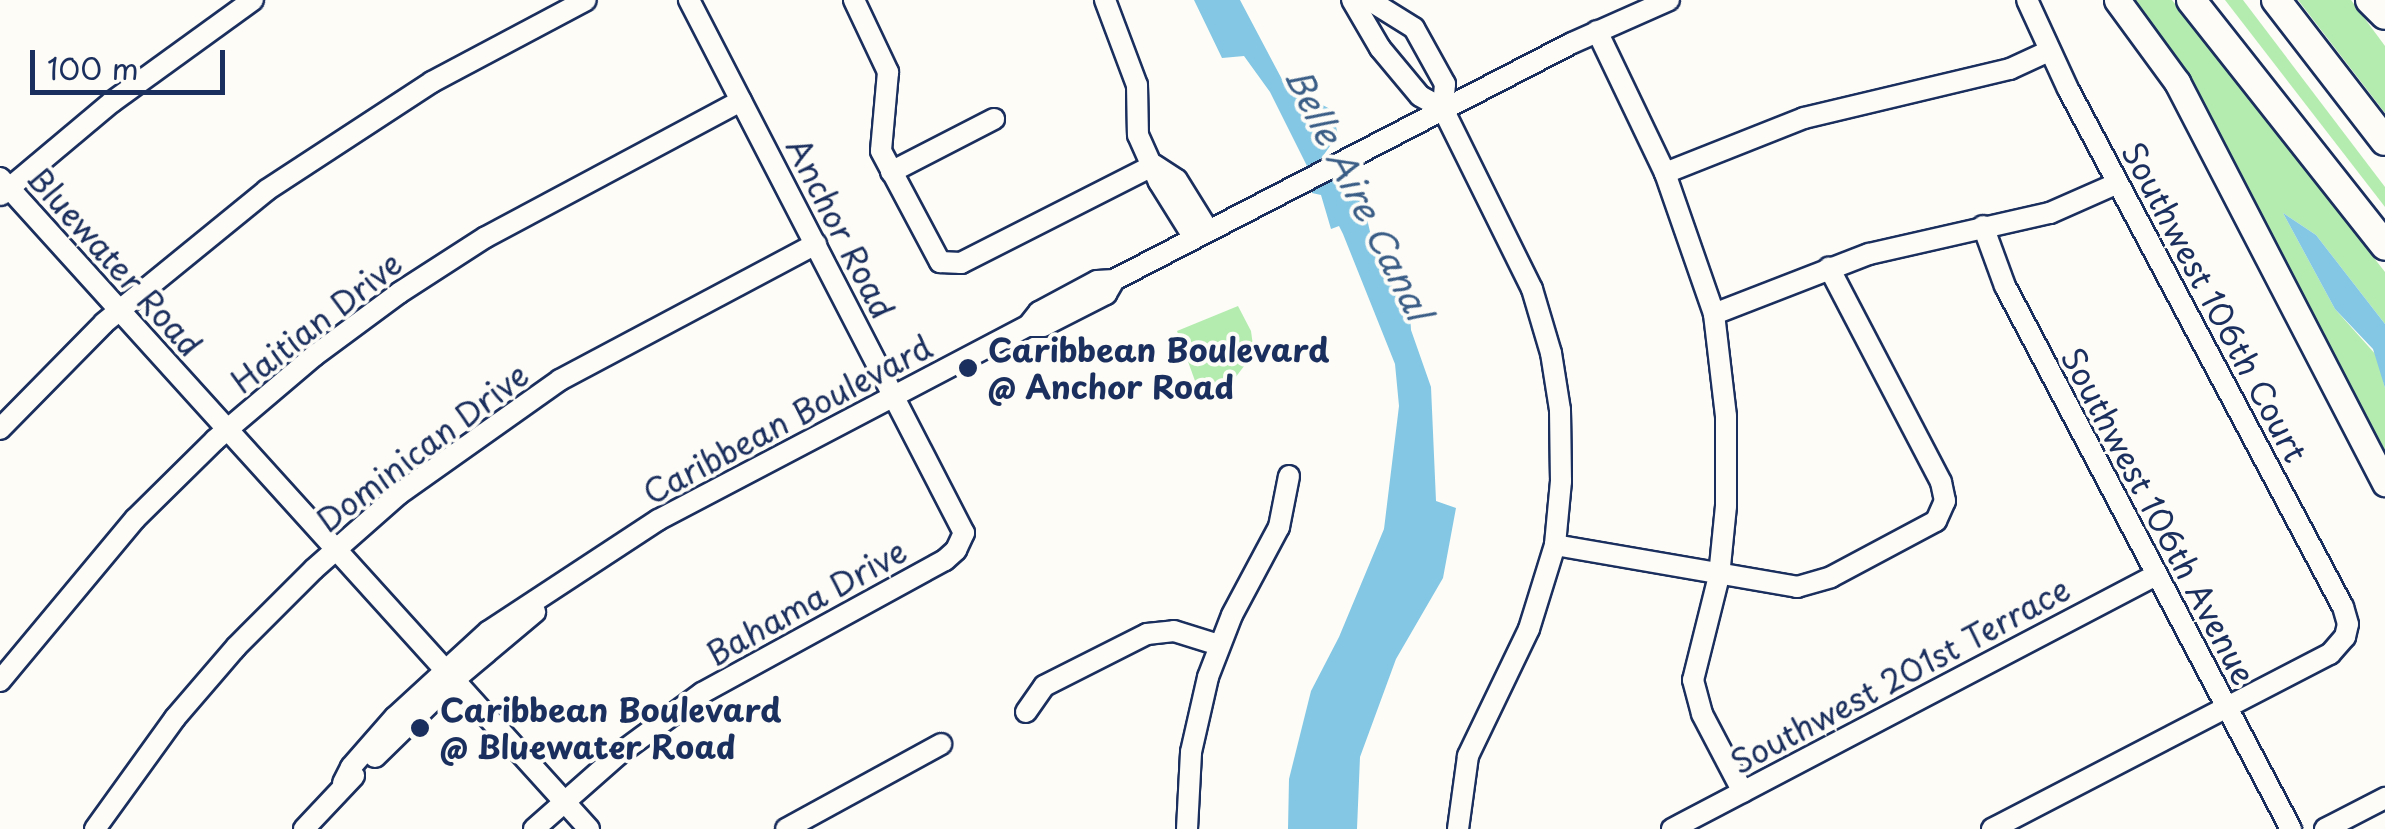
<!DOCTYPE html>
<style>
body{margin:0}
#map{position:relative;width:2385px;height:829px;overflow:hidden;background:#fdfcf7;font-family:"Playpen Sans",sans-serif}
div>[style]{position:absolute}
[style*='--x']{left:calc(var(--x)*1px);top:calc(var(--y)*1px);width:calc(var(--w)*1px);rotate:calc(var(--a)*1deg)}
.green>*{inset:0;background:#b4ecb0}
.water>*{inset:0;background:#83c7e4}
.roads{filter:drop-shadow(2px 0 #1b2f5e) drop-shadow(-2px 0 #1b2f5e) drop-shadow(0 2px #1b2f5e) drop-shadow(0 -2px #1b2f5e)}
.minor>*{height:20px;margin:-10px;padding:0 10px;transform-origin:10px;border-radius:10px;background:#fdfcf7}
.major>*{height:25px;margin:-12.5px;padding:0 12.5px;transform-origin:12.5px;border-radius:12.5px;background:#fdfcf7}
.highway>*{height:28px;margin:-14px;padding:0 14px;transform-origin:14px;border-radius:14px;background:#fdfcf7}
.dots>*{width:28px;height:28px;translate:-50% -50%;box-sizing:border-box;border:5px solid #fdfcf7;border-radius:50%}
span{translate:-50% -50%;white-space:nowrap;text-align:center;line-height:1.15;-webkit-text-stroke:8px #fdfcf7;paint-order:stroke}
.street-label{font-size:32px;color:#1b2f5e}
.poi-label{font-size:32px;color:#1b2f5e;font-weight:700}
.left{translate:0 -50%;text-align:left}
.water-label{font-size:35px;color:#3a5d86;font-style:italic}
.scale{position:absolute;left:30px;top:50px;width:195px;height:45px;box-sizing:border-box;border:5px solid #1b2f5e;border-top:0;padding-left:12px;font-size:30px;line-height:35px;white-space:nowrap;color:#1b2f5e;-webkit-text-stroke:8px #fdfcf7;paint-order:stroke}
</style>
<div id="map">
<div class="green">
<div style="clip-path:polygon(2129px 0,2172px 0,2385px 272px,2385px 324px,2316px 235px,2283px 213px,2335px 309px,2377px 356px,2385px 388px,2385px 466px)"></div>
<div style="clip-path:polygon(2225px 0,2243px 0,2385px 187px,2385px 207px)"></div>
<div style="clip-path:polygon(2298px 0,2351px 0,2385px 46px,2385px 113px)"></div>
<div style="clip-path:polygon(1238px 306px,1251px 331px,1254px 353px,1235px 378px,1199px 392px,1177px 331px)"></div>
</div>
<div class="water">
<div style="clip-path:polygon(1194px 0,1240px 0,1285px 85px,1332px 110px,1338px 135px,1320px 160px,1334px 180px,1361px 193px,1371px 236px,1410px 313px,1411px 330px,1431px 387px,1436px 501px,1456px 508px,1443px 578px,1396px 659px,1360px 757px,1357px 829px,1288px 829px,1289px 779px,1311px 691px,1339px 637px,1384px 529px,1399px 406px,1395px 364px,1343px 234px,1339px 226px,1331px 229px,1321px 195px,1312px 193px,1309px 170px,1270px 92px,1244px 56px,1222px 58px)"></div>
<div style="clip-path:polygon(2283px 213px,2316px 235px,2385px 324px,2385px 388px,2373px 349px,2335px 309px)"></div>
</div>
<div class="roads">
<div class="minor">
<div style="--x:854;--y:0;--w:80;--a:64.7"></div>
<div style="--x:888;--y:72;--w:79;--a:95.1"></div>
<div style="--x:881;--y:151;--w:126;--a:62"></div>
<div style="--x:940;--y:262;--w:21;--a:3"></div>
<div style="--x:961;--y:263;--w:216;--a:-26.9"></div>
<div style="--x:1105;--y:0;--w:91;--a:69.4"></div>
<div style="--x:1137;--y:85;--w:50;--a:88.9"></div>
<div style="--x:1138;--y:135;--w:51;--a:65.9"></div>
<div style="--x:1159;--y:182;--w:66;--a:58"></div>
<div style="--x:1352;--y:0;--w:56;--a:59.7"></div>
<div style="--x:1380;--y:48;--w:62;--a:50.2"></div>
<div style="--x:1420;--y:96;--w:26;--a:29"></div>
<div style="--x:1369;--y:0;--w:53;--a:31.9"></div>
<div style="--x:1414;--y:28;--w:64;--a:61"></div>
<div style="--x:1445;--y:84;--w:25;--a:95"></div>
<div style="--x:1443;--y:109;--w:201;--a:63.7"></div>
<div style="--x:1532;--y:289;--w:67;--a:73.5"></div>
<div style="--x:1551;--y:353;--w:58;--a:81"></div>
<div style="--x:1560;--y:410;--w:71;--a:89.2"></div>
<div style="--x:1561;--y:481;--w:64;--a:95.4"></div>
<div style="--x:1555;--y:545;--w:88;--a:107.2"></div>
<div style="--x:1529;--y:629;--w:141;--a:115.7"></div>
<div style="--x:1468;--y:756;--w:74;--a:97.8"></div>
<div style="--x:1597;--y:31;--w:157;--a:64.4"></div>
<div style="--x:1665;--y:173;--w:149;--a:70.8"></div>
<div style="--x:1714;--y:314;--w:103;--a:83.3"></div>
<div style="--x:1726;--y:416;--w:90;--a:90"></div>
<div style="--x:1726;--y:506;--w:70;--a:95.7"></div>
<div style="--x:1719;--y:576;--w:107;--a:104"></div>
<div style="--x:1693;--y:680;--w:35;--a:75"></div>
<div style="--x:1702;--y:714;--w:88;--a:62.3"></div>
<div style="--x:1154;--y:165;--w:27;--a:33"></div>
<div style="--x:1177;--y:180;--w:59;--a:58.2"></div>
<div style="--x:891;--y:172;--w:116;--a:-27.2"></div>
<div style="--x:1665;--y:173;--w:149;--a:-21.6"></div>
<div style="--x:1804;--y:118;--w:212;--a:-13.4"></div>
<div style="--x:2010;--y:69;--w:43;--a:-24.8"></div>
<div style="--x:0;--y:178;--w:878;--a:47.86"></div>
<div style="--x:1;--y:195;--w:145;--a:-40"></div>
<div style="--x:112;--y:102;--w:174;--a:-35.9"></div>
<div style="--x:1983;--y:226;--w:64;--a:69.9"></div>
<div style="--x:2005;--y:286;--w:614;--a:62.22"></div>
<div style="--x:1714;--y:314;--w:166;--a:-21.2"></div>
<div style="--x:1869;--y:254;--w:186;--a:-12.8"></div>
<div style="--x:2050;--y:213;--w:74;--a:-23.8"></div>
<div style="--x:1028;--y:326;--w:15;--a:0"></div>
<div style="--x:1043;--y:326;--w:71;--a:-26.9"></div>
<div style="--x:1106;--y:294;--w:16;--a:-60"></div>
<div style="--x:0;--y:429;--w:148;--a:-45.5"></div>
<div style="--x:104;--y:323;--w:210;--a:-39.2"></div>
<div style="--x:267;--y:190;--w:197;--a:-33.2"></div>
<div style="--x:432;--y:82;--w:174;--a:-28"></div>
<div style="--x:1555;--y:545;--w:246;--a:9.8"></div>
<div style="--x:1797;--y:587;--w:35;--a:-16"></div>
<div style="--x:1831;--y:577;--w:119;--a:-28.1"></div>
<div style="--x:1936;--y:521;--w:22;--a:-66"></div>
<div style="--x:1945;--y:501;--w:19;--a:-102"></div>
<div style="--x:1941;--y:482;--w:242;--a:-117.6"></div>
<div style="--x:0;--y:681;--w:211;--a:-50.2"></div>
<div style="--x:135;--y:519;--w:112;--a:-44.6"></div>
<div style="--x:215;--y:440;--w:130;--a:-40.3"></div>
<div style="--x:314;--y:356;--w:106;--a:-36.5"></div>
<div style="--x:399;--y:293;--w:103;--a:-32.8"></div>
<div style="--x:486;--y:237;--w:289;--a:-28.1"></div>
<div style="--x:1026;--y:712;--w:32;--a:-55"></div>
<div style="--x:1044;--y:686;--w:115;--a:-26.8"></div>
<div style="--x:1147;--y:634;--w:27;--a:-6"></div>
<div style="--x:1174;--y:631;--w:47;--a:17.3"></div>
<div style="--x:375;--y:757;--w:110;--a:-44.3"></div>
<div style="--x:454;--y:680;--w:106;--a:-40"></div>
<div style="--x:343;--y:783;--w:18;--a:-63"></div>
<div style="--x:351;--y:767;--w:67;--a:-48.7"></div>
<div style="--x:395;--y:717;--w:127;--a:-42.5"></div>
<div style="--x:489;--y:631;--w:202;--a:-33.3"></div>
<div style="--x:658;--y:520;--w:418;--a:-27.7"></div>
<div style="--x:1028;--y:326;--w:18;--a:-52"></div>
<div style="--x:1039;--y:312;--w:66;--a:-28.1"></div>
<div style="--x:1097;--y:281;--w:17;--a:-3"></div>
<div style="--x:1114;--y:280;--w:516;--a:-27.36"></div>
<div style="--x:1572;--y:43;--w:106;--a:-23.9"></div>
<div style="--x:95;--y:829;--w:137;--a:-54.2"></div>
<div style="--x:175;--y:718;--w:94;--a:-49.3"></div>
<div style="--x:236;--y:647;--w:110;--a:-45"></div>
<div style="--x:314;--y:569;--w:113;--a:-41.4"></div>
<div style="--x:399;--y:494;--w:197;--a:-35.3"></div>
<div style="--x:560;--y:380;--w:290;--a:-28"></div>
<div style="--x:304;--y:829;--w:73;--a:-46.7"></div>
<div style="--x:534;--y:829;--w:113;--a:-41.4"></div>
<div style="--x:619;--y:754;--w:103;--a:-36.3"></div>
<div style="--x:702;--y:693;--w:277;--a:-28.7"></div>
<div style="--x:945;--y:560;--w:15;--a:-42"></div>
<div style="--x:956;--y:550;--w:19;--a:-65"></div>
<div style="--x:964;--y:533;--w:600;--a:-117.29"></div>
<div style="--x:786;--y:829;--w:177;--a:-28.7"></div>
<div style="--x:1187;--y:829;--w:77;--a:-87"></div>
<div style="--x:1191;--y:752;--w:77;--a:-77.2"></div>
<div style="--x:1208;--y:677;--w:66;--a:-68.8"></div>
<div style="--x:1232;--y:615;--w:100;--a:-61.9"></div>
<div style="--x:1279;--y:527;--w:52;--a:-78.9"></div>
<div style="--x:1672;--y:829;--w:547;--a:-27.69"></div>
<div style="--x:1992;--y:829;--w:381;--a:-27.4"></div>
<div style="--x:2330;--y:654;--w:23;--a:-49"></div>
<div style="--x:2345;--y:637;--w:13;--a:-77"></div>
<div style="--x:2348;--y:624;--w:18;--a:-106"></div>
<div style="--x:2343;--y:607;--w:586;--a:-117.96"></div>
<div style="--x:2068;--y:89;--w:98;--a:-114.7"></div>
<div style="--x:2325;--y:829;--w:68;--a:-27.3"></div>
</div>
<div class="major">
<div style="--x:2117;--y:0;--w:102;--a:53.8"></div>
<div style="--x:2177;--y:82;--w:452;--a:62.6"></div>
</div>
<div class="highway">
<div style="--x:2191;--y:0;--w:313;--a:51.7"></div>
<div style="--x:2276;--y:0;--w:178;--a:52.3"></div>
<div style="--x:2370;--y:0;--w:21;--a:45"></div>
</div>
</div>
<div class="dots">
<div style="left:968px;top:368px;background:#1b2f5e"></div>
<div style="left:420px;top:728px;background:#1b2f5e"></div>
</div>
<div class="street-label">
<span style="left:841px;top:228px;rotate:63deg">Anchor Road</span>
<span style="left:115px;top:261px;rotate:48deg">Bluewater Road</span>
<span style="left:2215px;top:302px;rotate:62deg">Southwest 106th Court</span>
<span style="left:316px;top:322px;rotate:-38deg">Haitian Drive</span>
<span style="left:787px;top:419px;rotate:-28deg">Caribbean Boulevard</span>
<span style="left:422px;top:447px;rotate:-37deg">Dominican Drive</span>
<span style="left:2159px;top:516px;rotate:62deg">Southwest 106th Avenue</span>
<span style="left:806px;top:602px;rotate:-29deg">Bahama Drive</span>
<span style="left:1900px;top:675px;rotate:-28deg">Southwest 201st Terrace</span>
</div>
<div class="poi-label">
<span class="left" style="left:988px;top:368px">Caribbean Boulevard<br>@ Anchor Road</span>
<span class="left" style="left:440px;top:728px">Caribbean Boulevard<br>@ Bluewater Road</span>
</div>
<div class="water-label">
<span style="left:1359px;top:193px;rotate:63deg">Belle Aire Canal</span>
</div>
<div class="scale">100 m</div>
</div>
